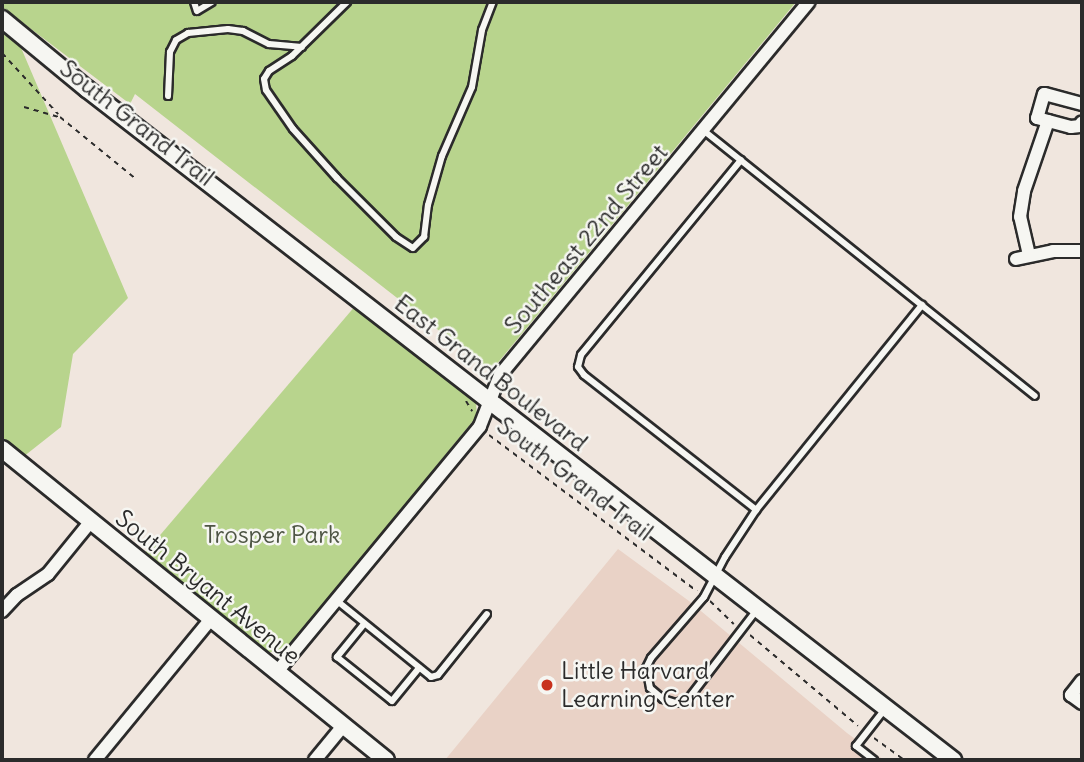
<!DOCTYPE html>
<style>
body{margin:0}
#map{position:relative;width:1084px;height:762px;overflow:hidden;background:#f0e6de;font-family:Delius,sans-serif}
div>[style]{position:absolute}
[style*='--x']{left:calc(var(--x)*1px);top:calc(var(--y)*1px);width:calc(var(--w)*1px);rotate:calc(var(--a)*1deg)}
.built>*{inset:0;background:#e9d2c6}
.green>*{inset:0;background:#b8d48d}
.path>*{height:2px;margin-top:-1px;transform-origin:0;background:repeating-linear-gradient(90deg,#2b2b2b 0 5px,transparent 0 10px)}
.roads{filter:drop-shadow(2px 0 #2b2b2b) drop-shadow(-2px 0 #2b2b2b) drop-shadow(0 2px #2b2b2b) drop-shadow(0 -2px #2b2b2b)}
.service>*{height:6px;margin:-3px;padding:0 3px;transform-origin:3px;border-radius:3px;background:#f6f6f2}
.minor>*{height:12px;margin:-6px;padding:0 6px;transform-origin:6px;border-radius:6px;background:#f6f6f2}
.tertiary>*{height:16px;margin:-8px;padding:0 8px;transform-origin:8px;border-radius:8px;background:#f6f6f2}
.dots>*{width:19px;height:19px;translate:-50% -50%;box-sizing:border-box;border:4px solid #f6f6f2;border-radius:50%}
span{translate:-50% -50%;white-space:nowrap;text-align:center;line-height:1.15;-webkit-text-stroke:5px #f6f6f2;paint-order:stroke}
.street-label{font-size:24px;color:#2b2b2b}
.park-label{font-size:24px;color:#4e5544}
.poi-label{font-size:24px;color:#2b2b2b}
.left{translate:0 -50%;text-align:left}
.frame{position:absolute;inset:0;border:4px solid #2b2b2b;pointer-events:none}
</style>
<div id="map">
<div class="built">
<div style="clip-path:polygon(618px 549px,689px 601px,847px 733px,884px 760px,445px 760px)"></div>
</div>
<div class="green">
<div style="clip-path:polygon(2px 2px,796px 2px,491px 371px,135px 94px,130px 104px,2px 7px)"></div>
<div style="clip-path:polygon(2px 30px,19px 43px,128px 298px,73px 354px,61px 427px,23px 457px,2px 440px)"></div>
<div style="clip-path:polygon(356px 305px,467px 392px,476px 403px,477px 416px,285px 652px,264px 652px,144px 554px)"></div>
</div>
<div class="path">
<div style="--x:2;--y:53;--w:83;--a:47.4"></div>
<div style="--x:24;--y:107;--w:37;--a:16"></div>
<div style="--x:60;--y:117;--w:98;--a:39.2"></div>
<div style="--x:466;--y:401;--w:12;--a:59"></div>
<div style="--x:489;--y:435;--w:260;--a:36.9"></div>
<div style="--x:710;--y:601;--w:33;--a:44"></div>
<div style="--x:750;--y:635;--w:141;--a:40.1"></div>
<div style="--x:874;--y:738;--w:37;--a:36"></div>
</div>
<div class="roads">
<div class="service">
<div style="--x:194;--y:2;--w:9;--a:72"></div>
<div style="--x:197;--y:11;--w:17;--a:-31"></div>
<div style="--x:347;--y:2;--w:77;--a:135.5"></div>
<div style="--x:292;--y:56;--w:27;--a:147"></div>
<div style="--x:269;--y:71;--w:9;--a:122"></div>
<div style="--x:264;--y:79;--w:11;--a:80"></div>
<div style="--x:266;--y:90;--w:47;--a:55.3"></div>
<div style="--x:293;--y:129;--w:66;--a:48.1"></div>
<div style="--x:337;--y:178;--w:83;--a:45"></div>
<div style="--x:396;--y:237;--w:20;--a:33"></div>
<div style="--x:413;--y:248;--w:16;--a:-45"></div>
<div style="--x:424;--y:237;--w:32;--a:-83"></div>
<div style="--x:428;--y:205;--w:51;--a:-74.1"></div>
<div style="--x:442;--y:156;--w:75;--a:-66.5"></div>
<div style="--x:472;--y:87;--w:58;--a:-80"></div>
<div style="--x:482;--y:30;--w:30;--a:-69"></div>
<div style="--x:168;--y:96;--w:44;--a:-87.4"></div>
<div style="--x:170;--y:52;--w:13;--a:-63"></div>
<div style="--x:176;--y:40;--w:14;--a:-30"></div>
<div style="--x:188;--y:33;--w:40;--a:-5.7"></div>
<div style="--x:228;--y:29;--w:15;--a:8"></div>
<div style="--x:243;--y:31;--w:29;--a:27"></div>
<div style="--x:269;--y:44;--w:33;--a:5"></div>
<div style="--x:703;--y:130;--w:425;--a:38.7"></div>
<div style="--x:741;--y:160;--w:252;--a:129.4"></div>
<div style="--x:581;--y:355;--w:12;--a:104"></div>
<div style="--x:578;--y:367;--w:10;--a:53"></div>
<div style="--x:584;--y:375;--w:219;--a:38.1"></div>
<div style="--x:756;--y:510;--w:264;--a:-51"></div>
<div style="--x:336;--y:600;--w:122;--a:39"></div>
<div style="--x:431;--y:677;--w:7;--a:-16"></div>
<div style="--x:438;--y:675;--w:78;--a:-51.2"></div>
<div style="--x:756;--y:611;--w:110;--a:127.6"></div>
<div style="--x:689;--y:698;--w:14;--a:159"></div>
<div style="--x:676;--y:703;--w:14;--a:-163"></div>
<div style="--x:663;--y:699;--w:17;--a:-140"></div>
<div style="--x:650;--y:688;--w:20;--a:-101"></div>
<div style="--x:646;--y:668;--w:11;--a:-63"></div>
<div style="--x:651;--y:658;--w:81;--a:-49"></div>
<div style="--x:704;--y:597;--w:45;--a:-62.3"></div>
<div style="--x:725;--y:557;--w:56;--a:-56.6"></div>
<div style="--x:364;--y:624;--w:43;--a:129.3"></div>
<div style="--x:337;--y:657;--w:70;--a:38.7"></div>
<div style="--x:392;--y:701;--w:43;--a:-50.7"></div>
<div style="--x:874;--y:760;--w:23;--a:-142"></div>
<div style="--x:856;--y:746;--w:47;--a:-51.9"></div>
</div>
<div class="minor">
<div style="--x:1082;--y:104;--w:39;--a:-165"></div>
<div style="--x:1044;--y:94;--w:25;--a:106"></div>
<div style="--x:1037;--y:118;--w:35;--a:15"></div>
<div style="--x:1071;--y:127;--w:9;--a:-6"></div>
<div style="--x:1080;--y:126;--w:4;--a:-63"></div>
<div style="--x:1029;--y:255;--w:39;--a:-103"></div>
<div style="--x:1020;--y:217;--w:26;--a:-81"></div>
<div style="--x:1024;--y:191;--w:74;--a:-71.1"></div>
<div style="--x:1016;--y:259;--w:38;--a:-12"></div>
<div style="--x:1053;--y:251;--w:29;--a:0"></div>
<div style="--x:2;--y:611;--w:22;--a:-47"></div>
<div style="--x:17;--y:595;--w:37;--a:-34"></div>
<div style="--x:48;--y:574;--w:68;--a:-50.9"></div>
<div style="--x:276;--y:673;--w:320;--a:-50.4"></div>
<div style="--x:480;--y:426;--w:55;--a:-68.6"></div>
<div style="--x:500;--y:375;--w:484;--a:-50.4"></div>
<div style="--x:1082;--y:681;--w:18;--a:128"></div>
<div style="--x:1071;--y:695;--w:14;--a:36"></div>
<div style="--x:95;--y:760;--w:183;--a:-50.6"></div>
<div style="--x:315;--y:760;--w:44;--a:-50.5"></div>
</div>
<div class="tertiary">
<div style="--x:2;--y:19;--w:110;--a:39.5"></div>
<div style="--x:87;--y:89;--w:1096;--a:37.77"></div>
<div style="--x:2;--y:449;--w:494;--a:39"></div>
</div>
</div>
<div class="dots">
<div style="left:547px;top:685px;background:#c8321e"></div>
</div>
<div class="street-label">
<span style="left:137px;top:123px;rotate:38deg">South Grand Trail</span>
<span style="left:586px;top:239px;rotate:-50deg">Southeast 22nd Street</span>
<span style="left:491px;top:373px;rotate:38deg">East Grand Boulevard</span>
<span style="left:575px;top:479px;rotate:37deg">South Grand Trail</span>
<span style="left:208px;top:587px;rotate:39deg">South Bryant Avenue</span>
</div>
<div class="park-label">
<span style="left:272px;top:535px">Trosper Park</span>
</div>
<div class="poi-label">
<span class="left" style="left:561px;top:685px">Little Harvard<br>Learning Center</span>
</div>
<div class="frame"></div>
</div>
